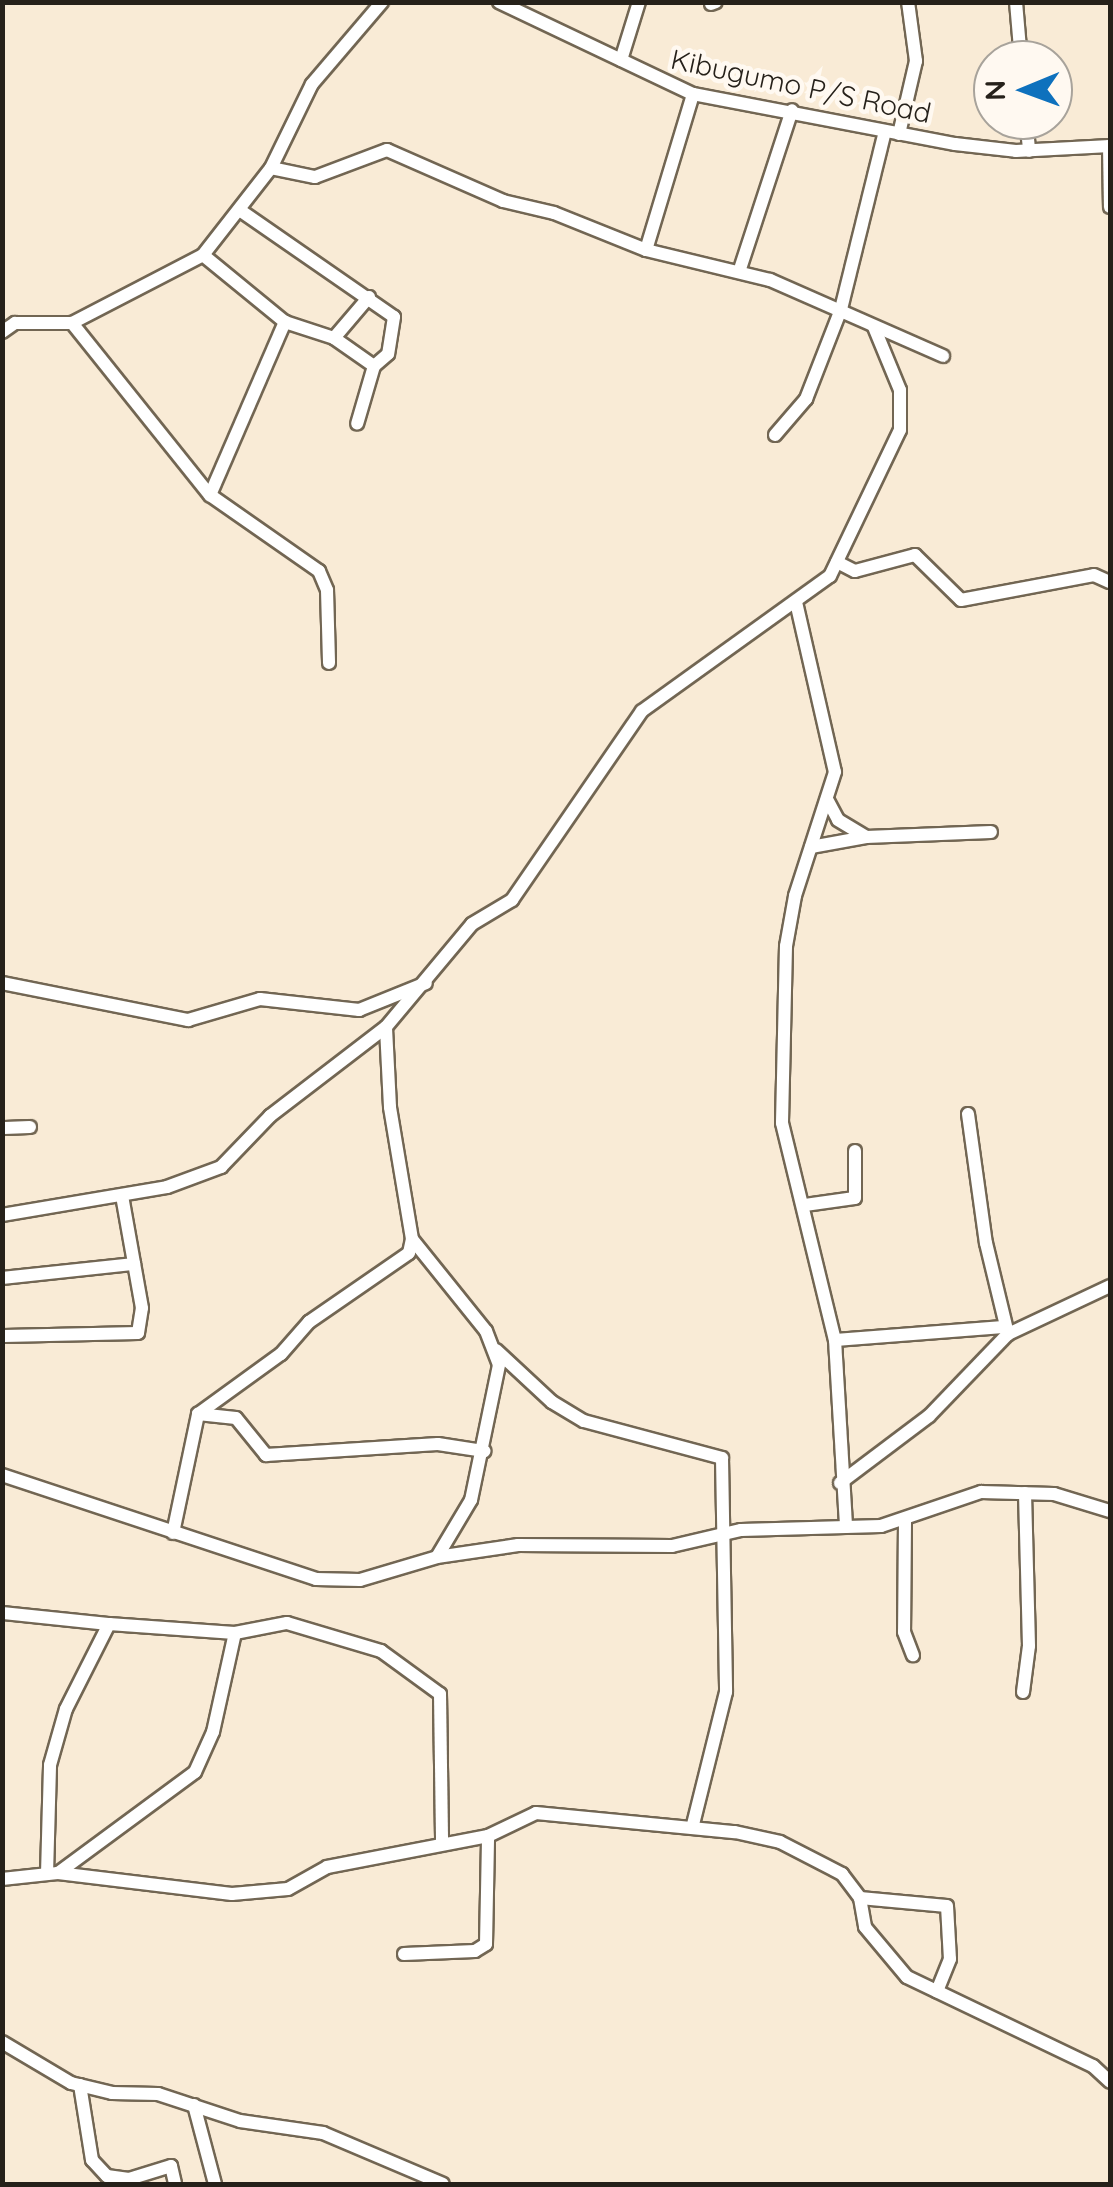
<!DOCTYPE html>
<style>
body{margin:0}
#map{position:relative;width:1113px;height:2187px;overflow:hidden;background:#f9ebd6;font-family:Quicksand,sans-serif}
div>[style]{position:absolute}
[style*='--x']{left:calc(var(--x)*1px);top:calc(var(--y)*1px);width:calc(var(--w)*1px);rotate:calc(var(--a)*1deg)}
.roads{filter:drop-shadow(2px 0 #726653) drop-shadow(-2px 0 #726653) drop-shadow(0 2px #726653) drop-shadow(0 -2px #726653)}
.minor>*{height:12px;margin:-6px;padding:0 6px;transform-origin:6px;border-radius:6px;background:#fff}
span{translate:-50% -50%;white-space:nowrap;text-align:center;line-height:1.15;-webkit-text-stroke:9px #fff9f1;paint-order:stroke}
.street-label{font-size:28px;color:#26211a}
.frame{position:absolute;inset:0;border:5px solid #26211a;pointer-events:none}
.north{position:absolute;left:973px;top:40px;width:100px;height:100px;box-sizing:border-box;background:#fff9f1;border:2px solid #a8a39b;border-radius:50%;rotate:269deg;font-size:28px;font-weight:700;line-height:40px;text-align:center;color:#26211a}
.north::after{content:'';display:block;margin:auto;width:35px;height:45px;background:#0e71bd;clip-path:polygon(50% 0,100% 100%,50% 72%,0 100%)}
</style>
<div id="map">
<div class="roads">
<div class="minor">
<div style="--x:499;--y:2;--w:215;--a:25.4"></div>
<div style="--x:693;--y:94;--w:267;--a:10.8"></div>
<div style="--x:955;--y:144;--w:61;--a:6.5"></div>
<div style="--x:1016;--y:151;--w:94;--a:-3"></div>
<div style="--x:1016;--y:2;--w:58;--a:85.1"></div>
<div style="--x:711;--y:4;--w:5;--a:-22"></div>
<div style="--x:621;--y:60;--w:61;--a:-72.8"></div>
<div style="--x:1026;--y:120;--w:31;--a:84"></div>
<div style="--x:899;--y:134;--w:75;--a:-76.9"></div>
<div style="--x:916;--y:61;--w:60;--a:-97.7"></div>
<div style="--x:1109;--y:146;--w:61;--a:89.1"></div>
<div style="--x:271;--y:168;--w:45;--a:11.6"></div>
<div style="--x:315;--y:177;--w:77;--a:-20.6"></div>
<div style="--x:387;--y:150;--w:127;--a:23.7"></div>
<div style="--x:503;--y:201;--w:52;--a:13.2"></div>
<div style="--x:554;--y:213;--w:99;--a:21.9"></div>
<div style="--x:646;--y:250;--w:128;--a:13.6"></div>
<div style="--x:770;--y:280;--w:189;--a:23.7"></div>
<div style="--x:241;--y:211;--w:186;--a:34.7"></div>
<div style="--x:394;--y:317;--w:37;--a:99"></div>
<div style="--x:388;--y:354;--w:18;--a:139"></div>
<div style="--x:646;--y:250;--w:163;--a:-73.2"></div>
<div style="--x:203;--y:255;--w:106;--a:39.3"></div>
<div style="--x:285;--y:322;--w:52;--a:18.1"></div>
<div style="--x:334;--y:338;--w:49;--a:35"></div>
<div style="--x:374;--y:366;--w:60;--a:106.3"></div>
<div style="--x:740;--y:269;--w:167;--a:-71.9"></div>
<div style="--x:72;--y:323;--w:221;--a:51.3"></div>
<div style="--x:210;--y:495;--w:133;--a:34.9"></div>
<div style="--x:319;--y:571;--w:21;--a:67"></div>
<div style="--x:327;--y:590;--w:73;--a:88.4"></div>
<div style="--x:2;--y:332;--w:16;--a:-35"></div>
<div style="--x:15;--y:323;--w:57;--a:0"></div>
<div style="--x:72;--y:323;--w:148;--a:-27.4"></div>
<div style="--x:203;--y:255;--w:110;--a:-52"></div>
<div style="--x:271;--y:168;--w:93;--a:-64"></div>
<div style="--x:312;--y:84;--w:108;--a:-49.5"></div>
<div style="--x:334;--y:338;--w:54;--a:-49.5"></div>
<div style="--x:775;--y:435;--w:48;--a:-49.3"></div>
<div style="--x:806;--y:399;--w:97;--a:-68.7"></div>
<div style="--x:841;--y:309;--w:183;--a:-76.1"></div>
<div style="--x:210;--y:495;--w:189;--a:-66.6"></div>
<div style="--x:837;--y:562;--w:20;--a:27"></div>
<div style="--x:855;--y:571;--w:62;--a:-14.9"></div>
<div style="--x:915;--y:555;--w:64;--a:44.4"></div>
<div style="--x:961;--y:600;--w:135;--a:-10.6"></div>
<div style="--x:1094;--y:575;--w:17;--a:24"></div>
<div style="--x:796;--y:602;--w:174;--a:77.1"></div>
<div style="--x:835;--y:772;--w:130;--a:107.9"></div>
<div style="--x:795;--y:896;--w:51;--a:100.2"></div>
<div style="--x:786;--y:946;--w:177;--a:91.3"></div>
<div style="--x:782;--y:1123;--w:223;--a:76.3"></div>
<div style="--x:835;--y:1340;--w:187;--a:86.6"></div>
<div style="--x:828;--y:801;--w:21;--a:62"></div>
<div style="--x:838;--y:820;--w:33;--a:31"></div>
<div style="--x:866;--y:837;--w:125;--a:-2.3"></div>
<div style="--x:811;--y:847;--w:56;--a:-10.3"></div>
<div style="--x:2;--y:983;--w:190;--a:11.3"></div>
<div style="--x:188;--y:1020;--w:75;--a:-16.3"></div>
<div style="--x:260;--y:999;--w:100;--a:6.3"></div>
<div style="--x:359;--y:1010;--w:72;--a:-21.9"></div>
<div style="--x:968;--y:1114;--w:130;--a:82.1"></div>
<div style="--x:986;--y:1243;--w:94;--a:76.4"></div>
<div style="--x:2;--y:1128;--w:28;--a:-2"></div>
<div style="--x:805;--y:1205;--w:50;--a:-8"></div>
<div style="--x:855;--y:1198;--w:47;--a:-90"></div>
<div style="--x:2;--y:1215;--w:167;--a:-9.6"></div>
<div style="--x:167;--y:1187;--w:58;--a:-20.3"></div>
<div style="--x:221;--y:1167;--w:71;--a:-46.1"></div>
<div style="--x:270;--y:1116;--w:146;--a:-37.5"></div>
<div style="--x:386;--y:1027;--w:134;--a:-50.1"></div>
<div style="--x:472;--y:924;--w:47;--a:-31"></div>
<div style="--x:512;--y:900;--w:229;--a:-55.5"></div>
<div style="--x:642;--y:711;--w:231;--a:-35.7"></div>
<div style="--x:830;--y:576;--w:162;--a:-64.4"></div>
<div style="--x:900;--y:430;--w:40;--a:-90"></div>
<div style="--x:900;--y:390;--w:68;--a:-112.4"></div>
<div style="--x:412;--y:1239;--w:118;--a:51.2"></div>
<div style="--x:486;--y:1331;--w:36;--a:69"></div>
<div style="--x:499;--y:1365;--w:138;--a:101.7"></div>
<div style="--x:471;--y:1500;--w:66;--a:120.8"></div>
<div style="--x:2;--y:1278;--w:133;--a:-6.1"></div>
<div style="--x:4;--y:1336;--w:134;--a:-1.3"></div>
<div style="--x:138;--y:1333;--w:25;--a:-81"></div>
<div style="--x:142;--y:1308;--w:114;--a:-100.1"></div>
<div style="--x:835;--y:1340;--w:169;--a:-4.4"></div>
<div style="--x:496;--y:1350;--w:76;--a:42.9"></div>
<div style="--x:552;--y:1402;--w:37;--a:31"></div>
<div style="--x:584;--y:1421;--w:143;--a:15"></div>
<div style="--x:722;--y:1458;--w:234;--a:89"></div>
<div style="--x:726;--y:1692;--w:140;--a:104"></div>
<div style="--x:198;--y:1414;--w:38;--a:6"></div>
<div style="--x:236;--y:1418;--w:48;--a:51"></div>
<div style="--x:266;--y:1455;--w:172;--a:-3.7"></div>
<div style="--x:438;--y:1444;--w:47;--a:8.7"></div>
<div style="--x:2;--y:1475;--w:331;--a:18.3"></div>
<div style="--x:316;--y:1579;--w:44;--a:1.3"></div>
<div style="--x:360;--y:1580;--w:80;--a:-16.6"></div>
<div style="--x:437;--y:1557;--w:82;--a:-8.4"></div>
<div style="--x:518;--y:1545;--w:154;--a:0.4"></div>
<div style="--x:672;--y:1546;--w:71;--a:-13.1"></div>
<div style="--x:741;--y:1530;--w:140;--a:-1.6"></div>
<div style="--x:881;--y:1526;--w:106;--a:-18.8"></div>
<div style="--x:981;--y:1492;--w:73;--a:1.6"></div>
<div style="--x:1054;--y:1494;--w:59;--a:16.9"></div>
<div style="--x:840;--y:1483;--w:111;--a:-37"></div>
<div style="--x:929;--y:1416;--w:114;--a:-46.1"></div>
<div style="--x:1008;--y:1334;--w:113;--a:-25.2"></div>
<div style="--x:905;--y:1522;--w:110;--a:90.5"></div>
<div style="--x:904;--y:1632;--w:25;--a:69"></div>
<div style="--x:173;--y:1533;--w:122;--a:-78.1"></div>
<div style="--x:198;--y:1414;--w:102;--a:-35.9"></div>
<div style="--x:281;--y:1354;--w:43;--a:-48.8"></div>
<div style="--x:309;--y:1322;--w:121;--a:-34.6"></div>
<div style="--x:409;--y:1253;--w:14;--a:-78"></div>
<div style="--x:412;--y:1239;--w:134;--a:-99.5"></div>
<div style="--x:390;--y:1107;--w:80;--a:-92.9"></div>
<div style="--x:2;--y:1613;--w:108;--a:5.9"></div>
<div style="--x:1023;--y:1692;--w:46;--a:-82.6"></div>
<div style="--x:1029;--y:1646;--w:153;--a:-91.5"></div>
<div style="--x:58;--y:1873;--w:170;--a:-36.4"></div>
<div style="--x:195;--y:1772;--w:44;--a:-65.8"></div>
<div style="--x:213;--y:1732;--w:101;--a:-77.5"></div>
<div style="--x:47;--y:1874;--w:109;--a:-88.4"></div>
<div style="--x:50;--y:1765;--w:58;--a:-74.1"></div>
<div style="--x:66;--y:1709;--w:95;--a:-63.2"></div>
<div style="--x:109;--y:1624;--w:126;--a:4.1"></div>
<div style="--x:235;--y:1633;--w:53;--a:-10.9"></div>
<div style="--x:287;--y:1623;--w:98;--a:16.6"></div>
<div style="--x:381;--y:1651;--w:73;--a:36.1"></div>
<div style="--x:440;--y:1694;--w:150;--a:89.2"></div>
<div style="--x:2;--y:1879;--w:56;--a:-6.1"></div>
<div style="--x:58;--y:1873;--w:175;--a:6.9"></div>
<div style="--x:232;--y:1894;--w:56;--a:-5.1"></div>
<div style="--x:288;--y:1889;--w:45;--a:-29.4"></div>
<div style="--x:327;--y:1867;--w:164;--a:-10.9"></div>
<div style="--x:488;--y:1836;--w:53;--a:-25.6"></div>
<div style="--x:536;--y:1813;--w:200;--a:5.5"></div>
<div style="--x:735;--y:1832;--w:46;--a:12.5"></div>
<div style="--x:780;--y:1842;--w:70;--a:27.3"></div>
<div style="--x:842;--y:1874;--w:30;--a:53"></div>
<div style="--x:860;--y:1898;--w:29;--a:80"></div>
<div style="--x:865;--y:1927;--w:65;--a:50"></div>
<div style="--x:907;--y:1977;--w:206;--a:25.6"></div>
<div style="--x:1093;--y:2066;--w:23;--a:43"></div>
<div style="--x:860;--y:1898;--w:87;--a:5.3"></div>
<div style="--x:947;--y:1906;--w:53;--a:86.8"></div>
<div style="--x:950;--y:1959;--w:35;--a:112"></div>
<div style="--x:404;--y:1954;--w:71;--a:-2.4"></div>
<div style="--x:475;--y:1951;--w:13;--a:-32"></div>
<div style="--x:486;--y:1944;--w:108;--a:-88.9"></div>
<div style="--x:2;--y:2042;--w:80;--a:30.7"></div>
<div style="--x:71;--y:2083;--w:42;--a:13.7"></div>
<div style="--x:112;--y:2093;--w:46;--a:1.2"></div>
<div style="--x:158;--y:2094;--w:86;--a:18.2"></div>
<div style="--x:240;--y:2121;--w:84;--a:8.2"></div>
<div style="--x:323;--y:2133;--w:130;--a:23"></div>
<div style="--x:80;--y:2085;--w:76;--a:80.9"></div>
<div style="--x:92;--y:2160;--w:22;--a:47"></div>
<div style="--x:107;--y:2176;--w:22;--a:8"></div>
<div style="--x:129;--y:2179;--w:44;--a:-17.2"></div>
<div style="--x:171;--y:2166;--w:18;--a:77"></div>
<div style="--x:194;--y:2105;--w:82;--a:75.1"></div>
</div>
</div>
<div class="street-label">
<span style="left:801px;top:86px;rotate:12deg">Kibugumo P/S Road</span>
</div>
<div class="frame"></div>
<div class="north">N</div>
</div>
